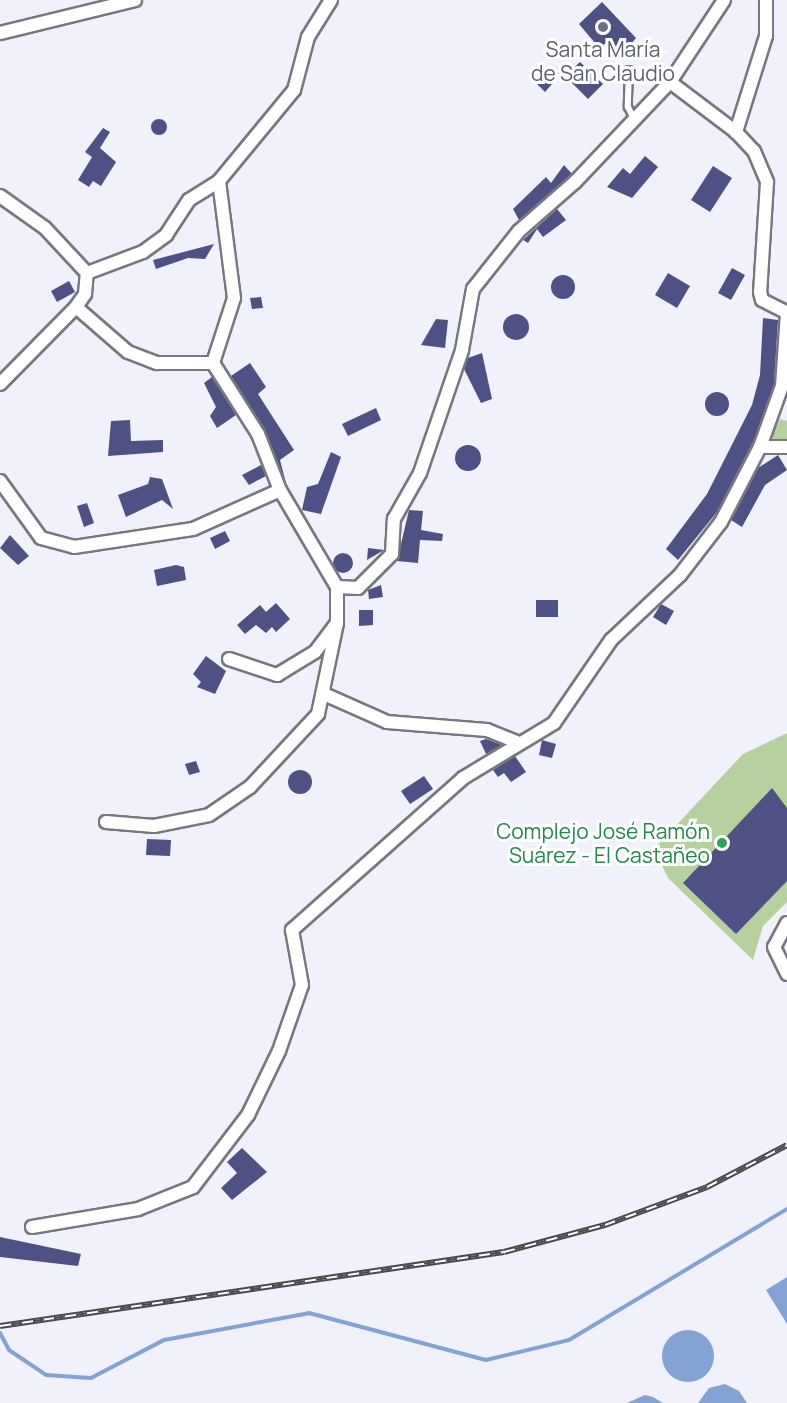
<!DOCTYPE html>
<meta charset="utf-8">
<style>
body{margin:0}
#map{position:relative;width:787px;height:1403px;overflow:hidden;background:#f0f1fa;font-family:Manrope,sans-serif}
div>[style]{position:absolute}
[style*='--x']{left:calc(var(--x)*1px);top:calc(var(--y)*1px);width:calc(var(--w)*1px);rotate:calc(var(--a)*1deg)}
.green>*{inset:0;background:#b7d09f}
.water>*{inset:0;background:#85a2d4}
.round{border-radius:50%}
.stream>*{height:4px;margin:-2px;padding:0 2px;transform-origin:2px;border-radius:2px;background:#85a2d4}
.building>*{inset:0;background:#4f5083}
.roads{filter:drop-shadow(2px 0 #77777f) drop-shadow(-2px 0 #77777f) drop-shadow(0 2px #77777f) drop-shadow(0 -2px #77777f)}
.lane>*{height:6px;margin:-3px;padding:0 3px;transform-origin:3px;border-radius:3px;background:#fff}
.street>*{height:12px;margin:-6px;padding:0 6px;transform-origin:6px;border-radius:6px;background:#fff}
.rail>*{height:6px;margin-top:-3px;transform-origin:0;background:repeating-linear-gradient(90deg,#fff 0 11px,#48494d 0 22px);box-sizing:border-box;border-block:2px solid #48494d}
.dots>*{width:16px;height:16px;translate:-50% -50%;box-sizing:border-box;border:3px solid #fff;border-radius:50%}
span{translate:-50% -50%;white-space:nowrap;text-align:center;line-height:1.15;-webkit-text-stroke:6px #fff;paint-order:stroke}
.worship-label{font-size:21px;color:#5b616d}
.leisure-label{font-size:21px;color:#27864d}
.right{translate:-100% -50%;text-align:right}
</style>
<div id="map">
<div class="green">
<div style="clip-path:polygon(780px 419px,787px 421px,787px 443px,775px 444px,772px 435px)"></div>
<div style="clip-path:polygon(787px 733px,787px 902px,763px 926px,753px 960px,668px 878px,654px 849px,743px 754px)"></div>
</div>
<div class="water">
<div style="clip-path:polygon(787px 1277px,787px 1324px,766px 1290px)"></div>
<div class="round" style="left:662px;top:1330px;width:52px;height:52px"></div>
<div style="clip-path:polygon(725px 1384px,739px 1391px,747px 1403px,698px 1403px,709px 1388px)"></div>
<div style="clip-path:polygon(645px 1395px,653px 1397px,663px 1403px,627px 1403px)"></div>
</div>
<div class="stream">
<div style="--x:0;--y:1333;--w:19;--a:62"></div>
<div style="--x:9;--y:1350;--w:45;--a:34"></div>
<div style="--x:46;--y:1375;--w:45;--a:3.8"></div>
<div style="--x:91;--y:1378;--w:82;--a:-27.5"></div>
<div style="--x:164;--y:1340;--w:147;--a:-10.5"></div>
<div style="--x:309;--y:1313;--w:183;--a:14.9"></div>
<div style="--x:486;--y:1360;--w:85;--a:-13.5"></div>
<div style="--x:569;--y:1340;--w:254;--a:-31"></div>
</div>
<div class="building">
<div style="clip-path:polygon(602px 2px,636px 38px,621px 56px,607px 42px,601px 47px,595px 43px,579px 24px)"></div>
<div style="clip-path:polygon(580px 62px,603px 84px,588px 99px,565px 76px)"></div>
<div style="clip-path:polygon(552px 68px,560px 75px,545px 92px,537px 84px)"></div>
<div class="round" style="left:151px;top:119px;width:16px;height:16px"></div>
<div style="clip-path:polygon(103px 128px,110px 132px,100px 148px,116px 162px,101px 186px,93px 181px,89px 187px,78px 180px,92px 157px,85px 152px)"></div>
<div style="clip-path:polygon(645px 156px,658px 167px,632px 198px,607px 187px,623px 168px,630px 174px)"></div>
<div style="clip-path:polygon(564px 165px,572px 174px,519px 220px,513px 209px,546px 177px,551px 183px)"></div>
<div style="clip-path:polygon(713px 166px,732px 178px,710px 212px,691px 200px)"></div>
<div style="clip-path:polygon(557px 209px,566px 220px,543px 237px,537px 229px,528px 243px,523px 240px)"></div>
<div style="clip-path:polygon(214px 244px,205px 259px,188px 258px,156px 269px,153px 260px)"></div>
<div style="clip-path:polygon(732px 268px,745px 275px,731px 300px,718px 293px)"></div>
<div style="clip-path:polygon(668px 273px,690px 286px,677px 308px,655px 295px)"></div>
<div class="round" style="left:551px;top:275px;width:24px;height:24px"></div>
<div style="clip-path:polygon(69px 281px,75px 292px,57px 302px,51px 291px)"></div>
<div style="clip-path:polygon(261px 297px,263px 308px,252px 309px,250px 298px)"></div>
<div class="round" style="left:503px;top:314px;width:26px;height:26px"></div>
<div style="clip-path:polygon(763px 318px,778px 320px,774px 384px,754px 440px,717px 512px,678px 560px,666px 549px,707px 494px,752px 405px,760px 375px)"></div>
<div style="clip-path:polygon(436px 319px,448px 320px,445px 348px,421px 345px)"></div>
<div style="clip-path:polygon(482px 353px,492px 399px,481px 403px,464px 369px,468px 358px)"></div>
<div style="clip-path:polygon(250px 363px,266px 387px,258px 394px,294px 450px,280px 460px,286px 483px,265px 430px,231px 376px)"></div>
<div style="clip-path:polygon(212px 377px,236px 415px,217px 428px,210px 416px,216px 407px,204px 383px)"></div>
<div class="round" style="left:705px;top:392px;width:24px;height:24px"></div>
<div style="clip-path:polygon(376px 408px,381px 420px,348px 436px,342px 424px)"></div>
<div style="clip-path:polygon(130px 420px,131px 441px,163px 440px,163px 452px,108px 456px,111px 421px)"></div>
<div class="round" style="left:455px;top:445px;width:26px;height:26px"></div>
<div style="clip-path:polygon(331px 452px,341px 457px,321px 514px,302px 510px,307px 487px,318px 484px)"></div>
<div style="clip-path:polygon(778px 455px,787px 470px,765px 485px,742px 527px,731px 520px,758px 468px)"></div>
<div style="clip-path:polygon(261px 465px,266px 476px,249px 485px,242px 475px)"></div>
<div style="clip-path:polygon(150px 477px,162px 479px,173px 509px,162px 500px,126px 517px,118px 495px,148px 484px)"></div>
<div style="clip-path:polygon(87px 503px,94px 523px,84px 527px,77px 506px)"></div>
<div style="clip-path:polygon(409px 510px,423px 511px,421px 530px,443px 534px,442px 541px,420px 540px,418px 563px,397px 561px)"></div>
<div style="clip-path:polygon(225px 531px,230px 541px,215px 549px,210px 538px)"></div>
<div style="clip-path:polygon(10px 535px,29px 556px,18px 565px,0 548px)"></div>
<div style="clip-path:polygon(368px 548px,384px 550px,367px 560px)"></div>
<div class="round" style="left:333px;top:553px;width:20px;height:20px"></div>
<div style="clip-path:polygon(176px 565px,184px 567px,186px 580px,157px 586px,154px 570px)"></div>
<div style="clip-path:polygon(381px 585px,383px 597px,369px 599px,368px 590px)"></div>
<div style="clip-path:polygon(536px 600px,558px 600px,558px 617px,536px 617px)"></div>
<div style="clip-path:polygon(276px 603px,290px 619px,276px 632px,272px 627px,266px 633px,256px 625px,245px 634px,237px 625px,260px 605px,266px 612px)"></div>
<div style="clip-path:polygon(661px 604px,674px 611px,666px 625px,653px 617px)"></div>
<div style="clip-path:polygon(359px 610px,373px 610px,373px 625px,359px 626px)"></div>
<div style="clip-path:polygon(206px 656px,226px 671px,215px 694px,197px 687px,201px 682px,193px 674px)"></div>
<div style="clip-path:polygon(486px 739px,502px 745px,486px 754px,480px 741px)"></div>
<div style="clip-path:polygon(542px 740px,556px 744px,552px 758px,539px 755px)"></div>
<div style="clip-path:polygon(515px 756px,526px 772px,511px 782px,504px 773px,498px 777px,493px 770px)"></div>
<div style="clip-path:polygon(196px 761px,200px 772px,189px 775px,185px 764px)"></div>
<div class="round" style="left:288px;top:770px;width:24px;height:24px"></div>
<div style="clip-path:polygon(424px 776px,433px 789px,410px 804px,401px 791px)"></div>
<div style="clip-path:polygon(772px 788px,787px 808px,787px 881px,736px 934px,683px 883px)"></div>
<div style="clip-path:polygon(147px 839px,171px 840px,170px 856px,146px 855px)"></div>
<div style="clip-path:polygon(242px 1148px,267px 1172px,232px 1200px,221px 1188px,237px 1173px,227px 1162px)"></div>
<div style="clip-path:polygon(0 1237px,81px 1254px,78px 1266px,0 1257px)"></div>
</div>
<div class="roads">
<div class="lane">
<div style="--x:629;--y:70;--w:37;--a:92"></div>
<div style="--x:628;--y:107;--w:13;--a:63"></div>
</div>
<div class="street">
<div style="--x:331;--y:0;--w:44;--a:121.9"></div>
<div style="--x:308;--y:37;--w:55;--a:104.8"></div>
<div style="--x:294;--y:90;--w:118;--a:129.5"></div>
<div style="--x:219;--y:181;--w:118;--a:82.7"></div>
<div style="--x:234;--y:298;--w:68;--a:107.9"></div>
<div style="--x:213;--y:363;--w:84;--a:57.6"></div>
<div style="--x:258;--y:434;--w:60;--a:68.6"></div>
<div style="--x:280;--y:490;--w:113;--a:59.6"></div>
<div style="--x:337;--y:587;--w:21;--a:3"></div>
<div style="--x:358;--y:588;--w:48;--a:-45"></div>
<div style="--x:392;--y:554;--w:35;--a:-87"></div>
<div style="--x:394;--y:519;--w:53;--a:-60.5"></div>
<div style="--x:420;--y:473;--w:130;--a:-71.1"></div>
<div style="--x:462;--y:350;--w:62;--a:-79.8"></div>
<div style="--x:473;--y:289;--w:74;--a:-51.6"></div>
<div style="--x:519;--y:231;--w:74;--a:-41.2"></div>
<div style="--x:575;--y:182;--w:138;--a:-46.5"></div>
<div style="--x:670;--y:82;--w:98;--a:-56.6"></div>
<div style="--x:766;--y:0;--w:36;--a:90"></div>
<div style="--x:766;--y:36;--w:101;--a:107.4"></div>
<div style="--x:736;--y:132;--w:26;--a:47"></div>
<div style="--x:754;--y:151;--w:34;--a:67"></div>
<div style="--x:767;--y:182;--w:110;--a:93.6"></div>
<div style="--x:760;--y:292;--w:8;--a:76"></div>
<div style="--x:762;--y:300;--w:28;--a:27"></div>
<div style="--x:787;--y:313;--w:73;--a:93.9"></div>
<div style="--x:782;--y:386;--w:65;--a:109.8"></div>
<div style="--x:760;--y:447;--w:27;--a:0"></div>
<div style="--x:0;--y:33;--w:139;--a:-13.7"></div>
<div style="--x:670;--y:82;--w:83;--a:37.1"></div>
<div style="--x:0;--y:196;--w:55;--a:35.4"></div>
<div style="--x:45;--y:228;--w:62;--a:47"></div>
<div style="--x:76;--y:307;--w:69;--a:40.9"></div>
<div style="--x:128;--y:352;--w:31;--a:21"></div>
<div style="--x:157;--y:363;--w:56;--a:0"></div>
<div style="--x:0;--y:384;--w:108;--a:-45.4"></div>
<div style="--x:76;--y:307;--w:16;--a:-55"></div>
<div style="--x:85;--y:294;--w:21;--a:-85"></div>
<div style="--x:87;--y:273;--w:60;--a:-20.6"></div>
<div style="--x:143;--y:252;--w:29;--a:-36"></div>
<div style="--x:166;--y:235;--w:42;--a:-56.7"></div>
<div style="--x:189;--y:200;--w:36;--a:-32"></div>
<div style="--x:0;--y:481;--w:70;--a:54.3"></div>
<div style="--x:41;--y:538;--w:34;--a:15"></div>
<div style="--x:74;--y:547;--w:120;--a:-8.6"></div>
<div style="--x:193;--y:529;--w:95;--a:-24.1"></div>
<div style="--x:229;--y:659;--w:51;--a:18.4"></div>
<div style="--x:277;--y:675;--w:44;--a:-31.2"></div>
<div style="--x:315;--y:652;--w:36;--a:-53"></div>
<div style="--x:337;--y:623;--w:36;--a:-90"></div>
<div style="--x:324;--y:694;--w:69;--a:24"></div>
<div style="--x:387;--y:722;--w:100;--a:4.6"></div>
<div style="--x:487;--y:730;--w:32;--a:22"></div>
<div style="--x:106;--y:822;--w:48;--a:4.8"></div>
<div style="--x:154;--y:826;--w:56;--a:-11.3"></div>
<div style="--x:209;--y:815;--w:50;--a:-34.3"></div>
<div style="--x:250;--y:787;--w:100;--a:-47"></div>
<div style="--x:318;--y:714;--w:93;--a:-78.2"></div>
<div style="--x:787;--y:923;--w:27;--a:118"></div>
<div style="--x:774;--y:947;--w:30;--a:64"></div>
<div style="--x:32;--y:1227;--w:108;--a:-9.6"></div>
<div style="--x:138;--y:1209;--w:59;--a:-21.8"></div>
<div style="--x:193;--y:1187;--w:91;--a:-52.6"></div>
<div style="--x:248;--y:1115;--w:71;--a:-64.2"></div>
<div style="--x:279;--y:1051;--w:70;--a:-70.8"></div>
<div style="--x:302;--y:985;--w:56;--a:-100.3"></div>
<div style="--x:292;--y:930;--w:229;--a:-41.6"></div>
<div style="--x:463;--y:778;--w:106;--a:-31.1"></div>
<div style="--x:554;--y:723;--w:101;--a:-55.5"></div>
<div style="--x:611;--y:640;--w:95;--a:-43.3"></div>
<div style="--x:680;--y:575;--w:67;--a:-52.3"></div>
<div style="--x:721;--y:522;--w:85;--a:-62.5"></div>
</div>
</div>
<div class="rail">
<div style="--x:0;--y:1326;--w:509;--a:-8.35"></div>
<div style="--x:504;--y:1252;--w:105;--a:-15"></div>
<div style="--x:605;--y:1225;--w:109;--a:-20.4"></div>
<div style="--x:707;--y:1187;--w:90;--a:-27.7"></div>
</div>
<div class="dots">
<div style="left:603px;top:27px;background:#6b7280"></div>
<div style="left:722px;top:843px;background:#2e9e5b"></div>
</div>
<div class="worship-label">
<span style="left:603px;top:61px">Santa María<br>de San Claudio</span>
</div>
<div class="leisure-label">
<span class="right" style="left:710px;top:843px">Complejo José Ramón<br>Suárez - El Castañeo</span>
</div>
</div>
